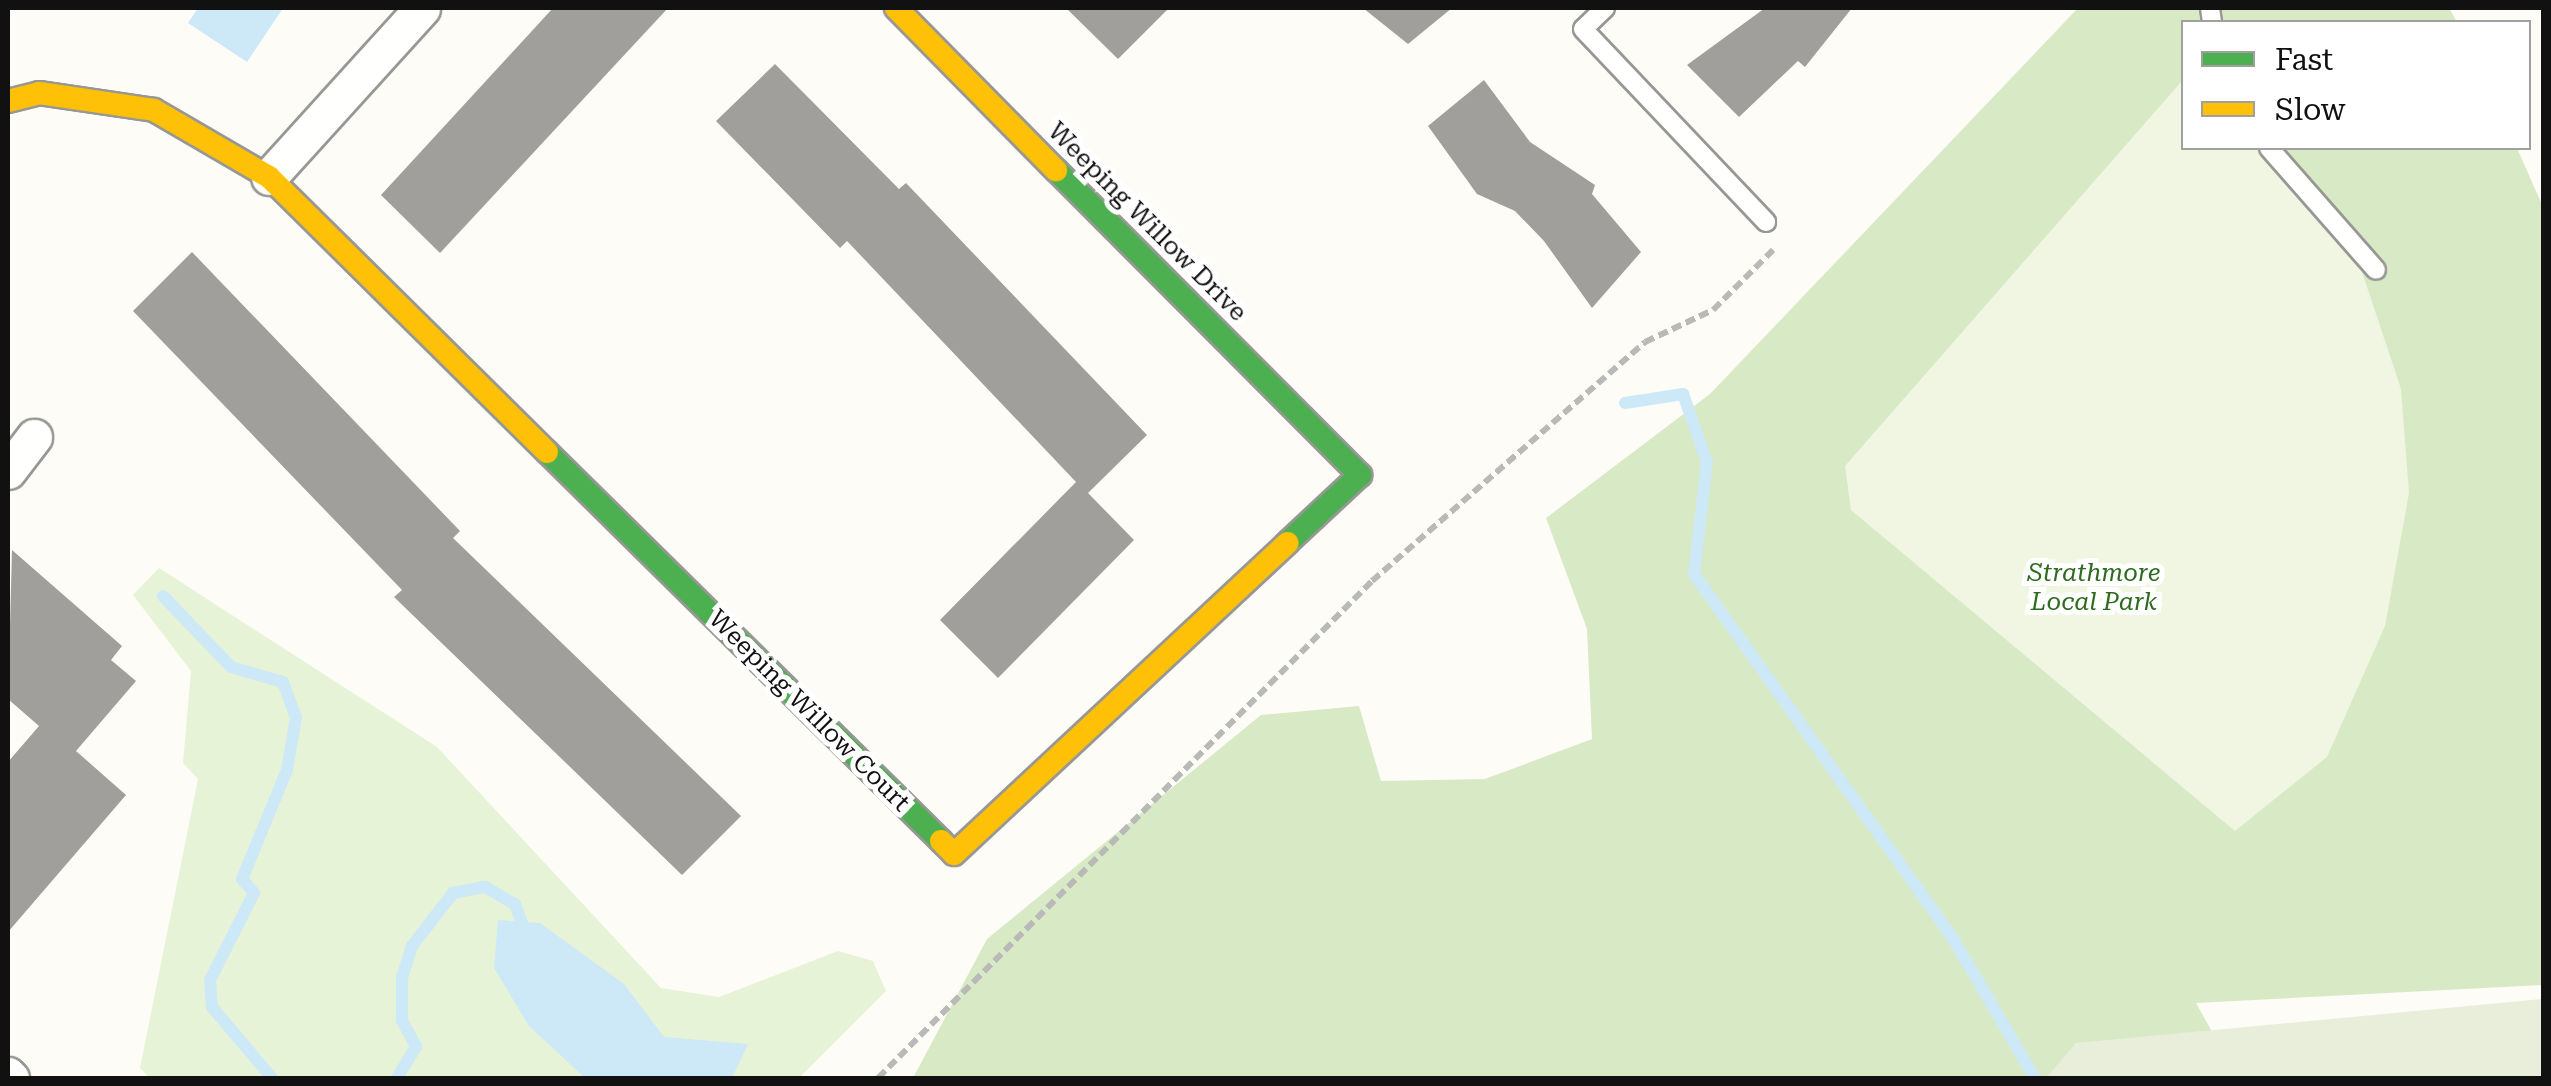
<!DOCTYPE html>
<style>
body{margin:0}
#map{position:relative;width:2551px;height:1086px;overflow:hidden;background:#fdfcf7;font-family:"Roboto Serif",serif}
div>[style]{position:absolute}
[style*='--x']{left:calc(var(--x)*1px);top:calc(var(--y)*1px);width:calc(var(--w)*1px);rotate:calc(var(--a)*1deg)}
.green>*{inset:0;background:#e7f3d7}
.forest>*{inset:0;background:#d8eac5}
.cemetery>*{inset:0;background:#e9eedb}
.pitch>*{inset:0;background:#f0f6e1}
.water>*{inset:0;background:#cde8f7}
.stream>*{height:12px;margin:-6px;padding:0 6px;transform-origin:6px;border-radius:6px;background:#cde8f7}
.building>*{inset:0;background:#a19f9c}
.path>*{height:6px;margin-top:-3px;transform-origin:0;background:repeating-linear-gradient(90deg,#b9b9b8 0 10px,transparent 0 15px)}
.roads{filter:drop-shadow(2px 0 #979795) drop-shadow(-2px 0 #979795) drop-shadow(0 2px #979795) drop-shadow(0 -2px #979795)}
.lane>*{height:18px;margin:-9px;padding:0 9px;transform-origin:9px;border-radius:9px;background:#fffffe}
.street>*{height:35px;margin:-17.5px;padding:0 17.5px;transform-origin:17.5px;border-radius:17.5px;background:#fffffe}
.fast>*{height:22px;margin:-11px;padding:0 11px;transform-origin:11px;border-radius:11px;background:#4caf50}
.slow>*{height:22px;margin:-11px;padding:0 11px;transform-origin:11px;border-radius:11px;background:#ffc107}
span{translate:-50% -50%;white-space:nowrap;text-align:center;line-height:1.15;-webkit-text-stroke:10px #fff;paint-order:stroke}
.street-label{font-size:25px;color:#111}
.park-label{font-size:25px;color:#2f6b1f;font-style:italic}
.frame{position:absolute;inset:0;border:10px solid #111;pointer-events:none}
.legend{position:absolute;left:2181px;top:20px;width:350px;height:130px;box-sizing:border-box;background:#fff;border:2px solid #a0a0a0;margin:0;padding:12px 18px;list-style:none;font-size:30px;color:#111}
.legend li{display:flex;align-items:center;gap:20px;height:50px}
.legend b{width:50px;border:2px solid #a0a0a0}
</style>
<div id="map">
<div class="green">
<div style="clip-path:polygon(159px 568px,437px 747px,661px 988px,719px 997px,838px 951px,873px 961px,886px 991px,799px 1078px,150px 1078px,140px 1068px,198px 779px,183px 763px,191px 671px,133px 595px)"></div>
</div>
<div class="forest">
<div style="clip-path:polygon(2078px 8px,2449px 8px,2457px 22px,2184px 22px,2184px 148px,2517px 148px,2543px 207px,2543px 985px,2196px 1003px,2238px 1078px,913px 1078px,987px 939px,1261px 715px,1359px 706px,1381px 781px,1485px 779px,1592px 739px,1587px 629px,1546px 518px,1710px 394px)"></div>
</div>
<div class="cemetery">
<div style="clip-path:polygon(2543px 999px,2543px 1078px,2046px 1078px,2076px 1043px)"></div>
</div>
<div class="pitch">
<div style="clip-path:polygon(2181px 82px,2184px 148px,2261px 148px,2359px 263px,2401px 389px,2409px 493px,2385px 626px,2327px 757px,2235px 831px,1851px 510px,1845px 466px)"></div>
</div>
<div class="water">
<div style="clip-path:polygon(198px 8px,283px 8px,247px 62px,188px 23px)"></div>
<div style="clip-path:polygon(498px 920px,540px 923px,624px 984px,664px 1037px,748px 1044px,732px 1078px,585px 1078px,529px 1026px,494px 968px)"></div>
</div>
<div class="stream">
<div style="--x:1625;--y:403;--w:59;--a:-8.8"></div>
<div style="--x:1683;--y:394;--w:72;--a:70.6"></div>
<div style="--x:1707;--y:462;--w:113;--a:96.6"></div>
<div style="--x:1694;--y:574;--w:443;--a:54.6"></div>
<div style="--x:1951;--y:935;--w:166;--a:59.6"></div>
<div style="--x:163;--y:596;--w:98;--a:46.2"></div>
<div style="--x:231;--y:667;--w:54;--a:16.1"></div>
<div style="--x:283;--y:682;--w:37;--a:70"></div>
<div style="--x:296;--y:717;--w:54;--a:99.6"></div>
<div style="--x:287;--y:770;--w:118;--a:112.4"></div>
<div style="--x:242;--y:879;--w:18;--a:49"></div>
<div style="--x:254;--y:893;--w:97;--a:116.8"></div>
<div style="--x:210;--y:980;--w:27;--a:86"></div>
<div style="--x:212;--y:1007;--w:93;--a:49.8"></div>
<div style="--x:397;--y:1078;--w:37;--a:-59"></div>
<div style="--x:416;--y:1046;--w:29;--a:-119"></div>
<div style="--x:402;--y:1021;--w:43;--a:-90"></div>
<div style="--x:402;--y:978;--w:34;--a:-73"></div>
<div style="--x:412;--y:946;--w:67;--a:-52.3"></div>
<div style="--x:453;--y:893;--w:33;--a:-11"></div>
<div style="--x:485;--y:887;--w:34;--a:30"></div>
<div style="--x:515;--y:904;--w:35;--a:70"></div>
</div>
<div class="building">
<div style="clip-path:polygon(553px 8px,668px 8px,440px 253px,381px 195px)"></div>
<div style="clip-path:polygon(1066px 8px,1169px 8px,1118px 59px)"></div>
<div style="clip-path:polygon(1363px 8px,1452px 8px,1408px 44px)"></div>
<div style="clip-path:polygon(1765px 8px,1852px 8px,1805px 67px,1798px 61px,1739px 117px,1687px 65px)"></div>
<div style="clip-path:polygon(775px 64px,899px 189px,906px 183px,1147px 435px,1088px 493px,1134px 540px,998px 678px,940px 620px,1076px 482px,847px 241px,840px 248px,716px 121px)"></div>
<div style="clip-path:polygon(1484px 80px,1530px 142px,1595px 185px,1592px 194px,1641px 252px,1592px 308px,1544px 241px,1515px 211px,1477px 194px,1428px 126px)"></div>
<div style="clip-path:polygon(192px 252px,460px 531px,453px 538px,741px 816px,682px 875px,394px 597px,402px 590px,133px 311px)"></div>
<div style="clip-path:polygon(12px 550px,122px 646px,111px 660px,136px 681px,76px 751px,126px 795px,8px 932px,8px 762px,39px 726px,8px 699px)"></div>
</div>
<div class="path">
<div style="--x:878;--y:1078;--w:701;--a:-45.17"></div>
<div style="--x:1372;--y:581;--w:363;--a:-41.2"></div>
<div style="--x:1645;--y:342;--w:75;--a:-25.2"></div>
<div style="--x:1713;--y:310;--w:85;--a:-45"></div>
</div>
<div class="roads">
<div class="lane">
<div style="--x:1605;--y:8;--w:30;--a:136"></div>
<div style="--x:1583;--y:29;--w:266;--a:46.5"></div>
<div style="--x:2210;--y:8;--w:14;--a:82"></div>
<div style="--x:2269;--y:148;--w:162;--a:48.7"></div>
</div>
<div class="street">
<div style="--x:269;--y:177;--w:228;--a:-47.8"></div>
<div style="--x:8;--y:471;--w:43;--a:-52.6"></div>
<div style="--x:8;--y:1075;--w:4;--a:45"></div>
</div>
<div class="fast">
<div style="--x:1056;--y:170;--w:431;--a:45.1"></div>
<div style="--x:1360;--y:475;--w:100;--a:137"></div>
<div style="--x:547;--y:452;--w:554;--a:44.63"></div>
</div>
<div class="slow">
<div style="--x:896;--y:8;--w:228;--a:45.4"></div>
<div style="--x:8;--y:101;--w:32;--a:-14"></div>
<div style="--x:39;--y:93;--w:116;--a:8.4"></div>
<div style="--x:154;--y:110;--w:133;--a:30.2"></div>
<div style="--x:269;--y:177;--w:391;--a:44.7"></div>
<div style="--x:941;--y:841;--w:18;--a:45"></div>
<div style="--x:954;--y:854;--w:456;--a:-43"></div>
</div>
</div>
<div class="street-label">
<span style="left:1147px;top:222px;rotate:45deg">Weeping Willow Drive</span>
<span style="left:809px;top:711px;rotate:45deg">Weeping Willow Court</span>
</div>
<div class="park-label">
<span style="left:2094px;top:588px">Strathmore<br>Local Park</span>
</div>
<div class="frame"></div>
<ul class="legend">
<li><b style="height:12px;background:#4caf50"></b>Fast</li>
<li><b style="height:12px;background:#ffc107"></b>Slow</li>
</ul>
</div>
